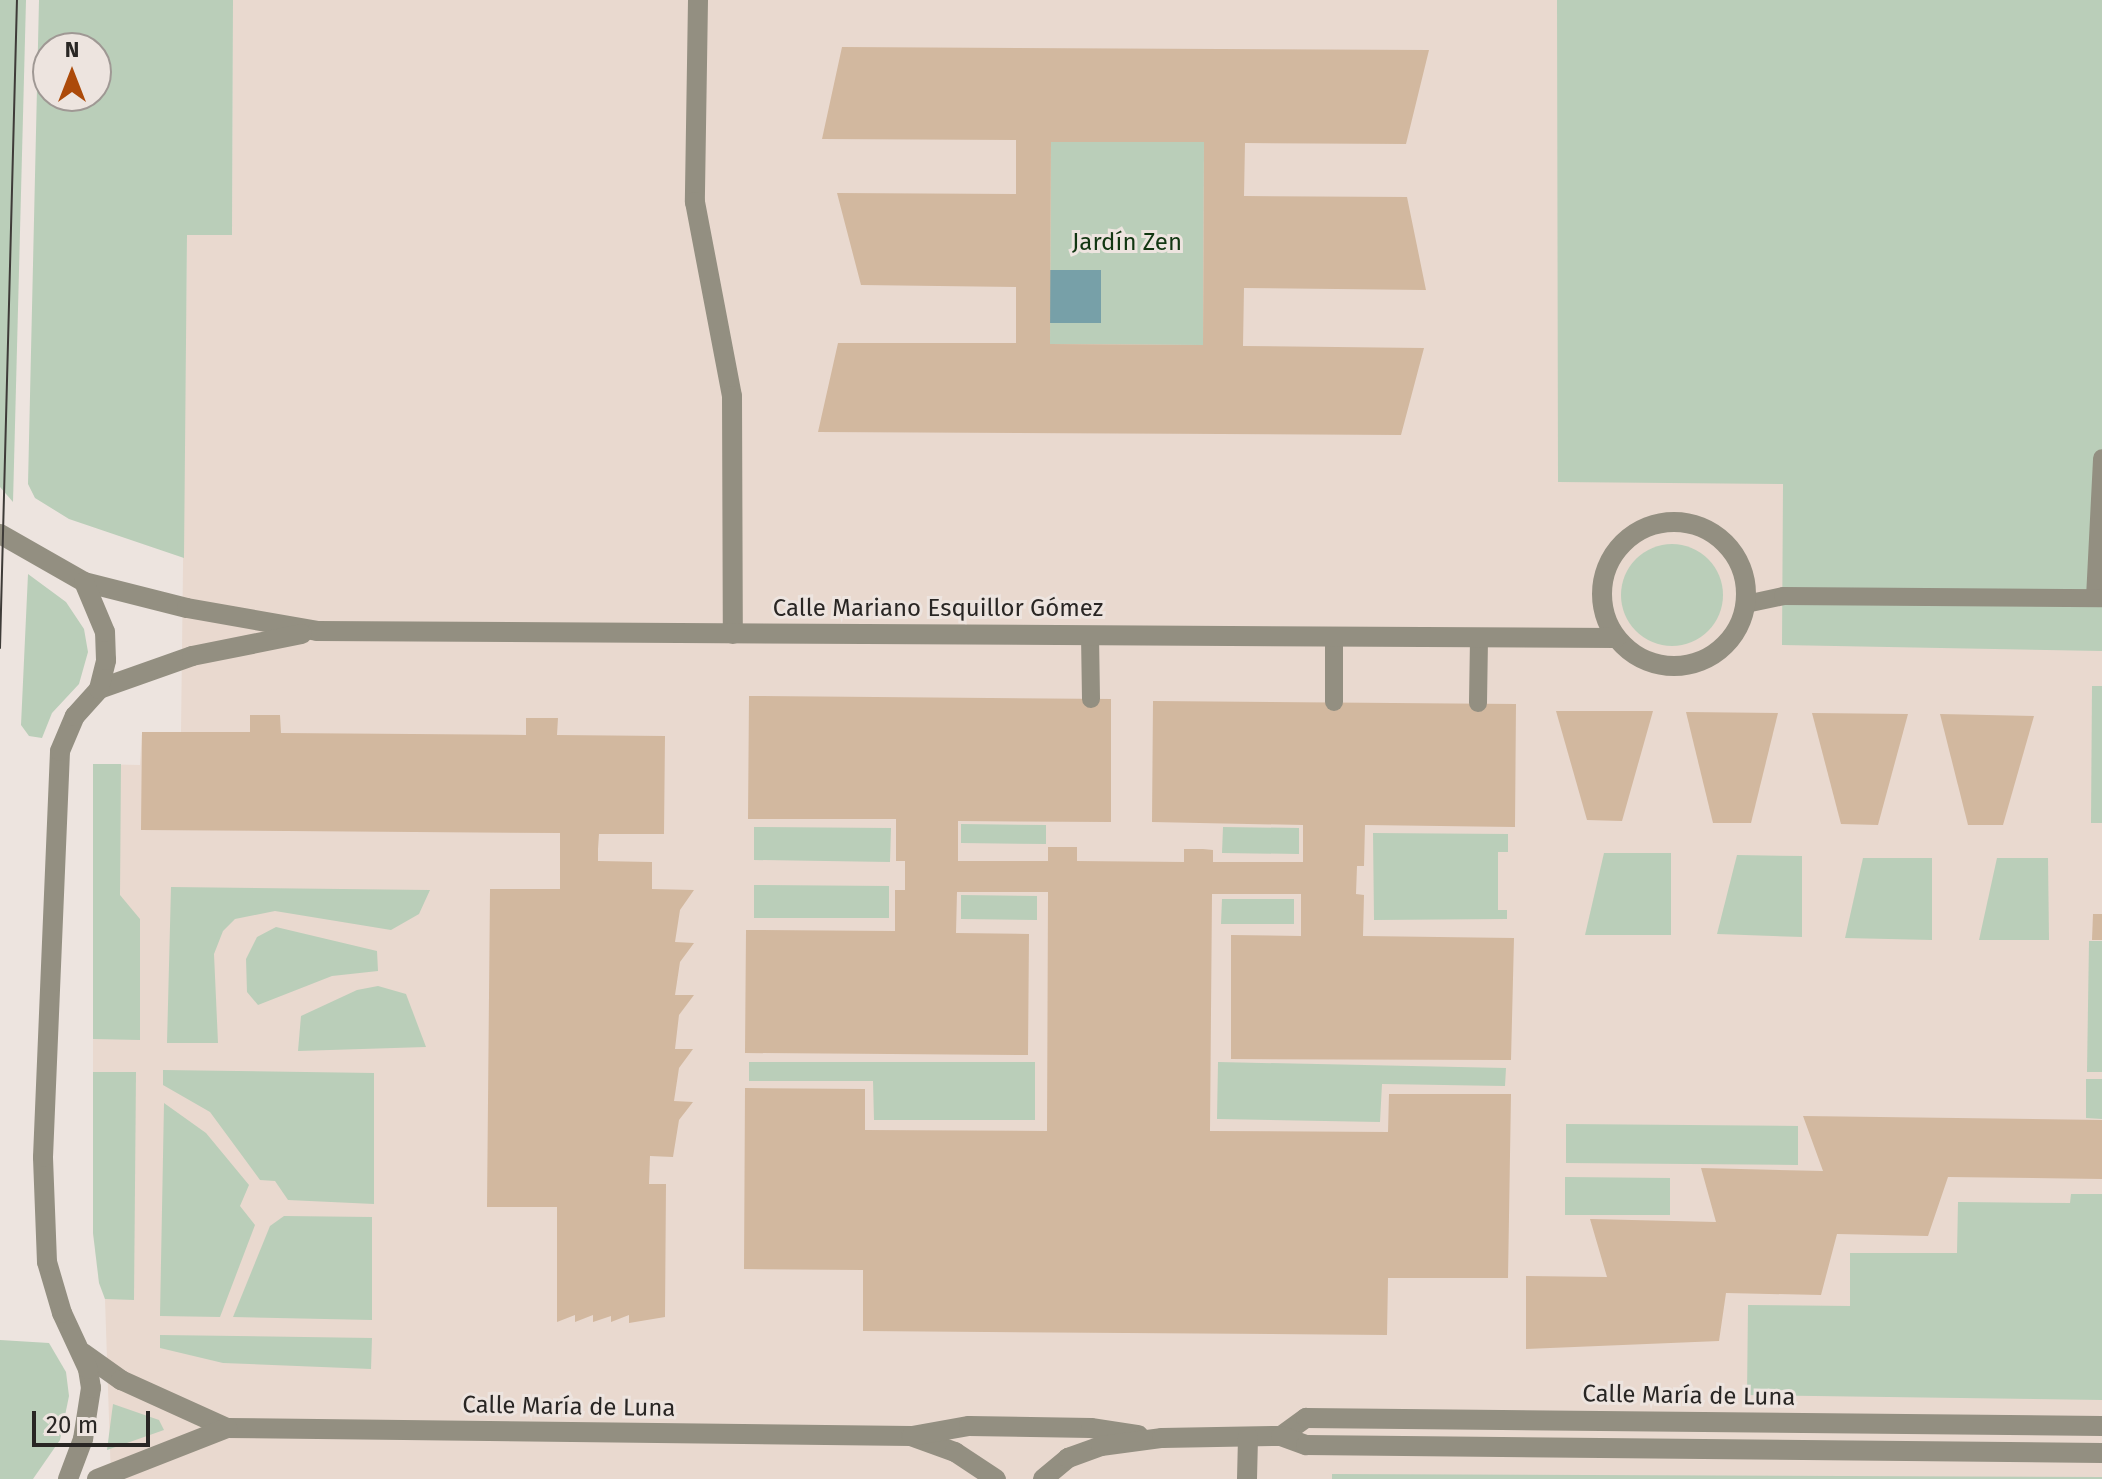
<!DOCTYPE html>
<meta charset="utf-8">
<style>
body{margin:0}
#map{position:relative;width:2102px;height:1479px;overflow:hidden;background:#ede4df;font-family:"Fira Sans",sans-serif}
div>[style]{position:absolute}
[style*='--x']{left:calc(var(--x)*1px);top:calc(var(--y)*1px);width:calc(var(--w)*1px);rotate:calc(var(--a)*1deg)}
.built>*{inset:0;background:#e9d9cf}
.green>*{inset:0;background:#baceb9}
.round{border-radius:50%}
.water>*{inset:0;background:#77a0a8}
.building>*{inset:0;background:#d2b89f}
.service>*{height:18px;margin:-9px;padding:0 9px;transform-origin:9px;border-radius:9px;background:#938f81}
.minor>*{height:20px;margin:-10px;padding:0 10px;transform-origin:10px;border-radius:10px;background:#938f81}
.minor>.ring{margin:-10px;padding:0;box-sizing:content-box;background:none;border:20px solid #938f81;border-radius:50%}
.tram>*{height:2px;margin:-1px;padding:0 1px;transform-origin:1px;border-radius:1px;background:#3e3b38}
span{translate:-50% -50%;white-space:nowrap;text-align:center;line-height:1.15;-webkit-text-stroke:6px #ede4df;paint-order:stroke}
.park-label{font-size:24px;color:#113611}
.street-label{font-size:24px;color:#292624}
.north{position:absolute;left:32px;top:32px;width:80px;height:80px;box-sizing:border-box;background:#ede4df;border:2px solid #9f9894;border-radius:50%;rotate:0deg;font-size:22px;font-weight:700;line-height:32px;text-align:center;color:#292624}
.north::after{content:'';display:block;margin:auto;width:28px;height:36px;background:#ac4a0a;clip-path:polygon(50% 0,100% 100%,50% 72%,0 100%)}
.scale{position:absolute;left:32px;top:1411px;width:118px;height:36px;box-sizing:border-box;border:4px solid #292624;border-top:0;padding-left:10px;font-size:24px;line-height:28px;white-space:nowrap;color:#292624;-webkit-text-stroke:6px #ede4df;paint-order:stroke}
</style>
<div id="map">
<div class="built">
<div style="clip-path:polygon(233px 0,2102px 0,2102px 1479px,111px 1479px,105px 1299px,93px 1233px,93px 764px,140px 765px,142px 732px,181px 732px,187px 235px,232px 234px)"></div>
</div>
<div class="green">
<div style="clip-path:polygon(0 0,26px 0,13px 502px,0 487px)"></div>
<div style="clip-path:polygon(evenodd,39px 0,233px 0,232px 235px,187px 235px,184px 558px,69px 519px,35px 498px,28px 484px,39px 0,96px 48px,96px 96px,48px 96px,48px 48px,96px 48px)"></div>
<div style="clip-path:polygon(1557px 0,2102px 0,2102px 651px,1782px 645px,1783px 484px,1558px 482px)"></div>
<div style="clip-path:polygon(1051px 142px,1204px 142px,1203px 345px,1050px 344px)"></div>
<div class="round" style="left:1621px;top:544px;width:102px;height:102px"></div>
<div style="clip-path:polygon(28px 574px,66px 602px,84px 629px,88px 652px,79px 684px,52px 713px,42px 738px,29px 736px,21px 725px)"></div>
<div style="clip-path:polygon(2092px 686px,2102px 686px,2102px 823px,2091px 823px)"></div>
<div style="clip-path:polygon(93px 764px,121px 764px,120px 895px,140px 919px,140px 1040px,93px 1039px)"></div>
<div style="clip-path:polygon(961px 824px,1046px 825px,1046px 844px,961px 843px)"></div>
<div style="clip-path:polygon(754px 827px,891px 828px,890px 862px,754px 860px)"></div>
<div style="clip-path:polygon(1223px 827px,1299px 828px,1299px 854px,1222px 853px)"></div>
<div style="clip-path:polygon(1373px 833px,1508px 834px,1508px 852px,1498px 852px,1498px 910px,1507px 910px,1507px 919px,1374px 920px)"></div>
<div style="clip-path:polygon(1604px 853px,1671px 853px,1671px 935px,1585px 935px)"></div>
<div style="clip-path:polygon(1737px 855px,1802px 856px,1802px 937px,1717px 934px)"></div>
<div style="clip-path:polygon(1863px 858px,1932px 858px,1932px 940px,1845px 938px)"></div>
<div style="clip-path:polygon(1997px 858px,2048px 858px,2049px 940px,1979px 940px)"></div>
<div style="clip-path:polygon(754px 885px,889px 886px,889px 918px,754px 918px)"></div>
<div style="clip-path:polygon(171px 887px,430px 890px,419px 914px,391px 930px,275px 911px,235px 919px,223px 931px,214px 954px,218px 1043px,167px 1043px)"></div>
<div style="clip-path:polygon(961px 895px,1037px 896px,1037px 920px,961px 919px)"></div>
<div style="clip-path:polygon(1222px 899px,1294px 899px,1294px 924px,1221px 924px)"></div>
<div style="clip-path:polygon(276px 927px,377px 951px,378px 971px,332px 976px,258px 1005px,247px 992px,246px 959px,257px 937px)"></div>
<div style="clip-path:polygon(2089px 941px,2102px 941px,2102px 1072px,2087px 1072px)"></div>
<div style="clip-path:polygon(378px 986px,406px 994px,426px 1047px,298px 1051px,301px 1016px,357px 990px)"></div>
<div style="clip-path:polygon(749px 1062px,1035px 1062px,1035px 1120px,874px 1120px,873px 1081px,749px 1081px)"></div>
<div style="clip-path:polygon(1218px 1062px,1506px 1068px,1505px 1086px,1382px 1084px,1380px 1122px,1217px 1119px)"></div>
<div style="clip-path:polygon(163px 1070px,374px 1073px,374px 1204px,288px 1200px,275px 1181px,260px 1180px,210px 1112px,163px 1085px)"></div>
<div style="clip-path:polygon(93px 1072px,136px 1072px,134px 1300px,105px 1299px,99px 1283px,93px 1233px)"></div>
<div style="clip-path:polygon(2086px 1079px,2102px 1079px,2102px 1119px,2086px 1118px)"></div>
<div style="clip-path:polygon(164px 1103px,206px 1133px,249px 1185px,240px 1206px,255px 1225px,220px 1317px,160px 1316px)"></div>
<div style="clip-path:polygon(1566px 1124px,1798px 1126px,1798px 1165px,1566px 1163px)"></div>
<div style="clip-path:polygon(1565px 1177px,1670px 1178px,1670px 1215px,1565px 1215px)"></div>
<div style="clip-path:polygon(2071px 1194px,2102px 1194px,2102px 1400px,1747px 1395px,1748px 1305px,1850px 1306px,1850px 1253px,1957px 1253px,1958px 1202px,2070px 1203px)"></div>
<div style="clip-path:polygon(284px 1216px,372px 1217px,372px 1320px,233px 1317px,270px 1226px)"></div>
<div style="clip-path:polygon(160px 1335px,372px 1338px,371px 1369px,223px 1363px,160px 1348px)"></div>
<div style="clip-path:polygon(0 1340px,49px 1343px,66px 1372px,69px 1396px,60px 1440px,33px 1479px,0 1479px)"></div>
<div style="clip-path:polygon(113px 1404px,159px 1420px,164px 1430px,107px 1450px)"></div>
<div style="clip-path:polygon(1332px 1474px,2102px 1477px,2102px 1479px,1332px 1479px)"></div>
</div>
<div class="water">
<div style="clip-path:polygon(1050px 270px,1101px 270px,1101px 323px,1050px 323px)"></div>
</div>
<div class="building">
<div style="clip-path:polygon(evenodd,842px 47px,1429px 50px,1406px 144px,1245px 143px,1244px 196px,1407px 197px,1426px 290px,1244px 288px,1243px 346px,1424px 348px,1401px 435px,818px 432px,838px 343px,1016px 343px,1016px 287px,861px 285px,837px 193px,1016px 194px,1016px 140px,822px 139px,842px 47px,1051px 142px,1204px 142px,1203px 345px,1050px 344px,1051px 142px)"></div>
<div style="clip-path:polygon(749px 696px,1111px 699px,1111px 822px,958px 821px,958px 861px,1048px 861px,1048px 847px,1077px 847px,1077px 861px,1184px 862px,1184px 849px,1203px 849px,1213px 850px,1213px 862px,1303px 862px,1303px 825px,1152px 822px,1153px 701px,1516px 704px,1515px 827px,1365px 825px,1364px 866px,1357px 866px,1356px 894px,1364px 895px,1363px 936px,1514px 938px,1511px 1060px,1231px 1059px,1231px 935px,1301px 936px,1301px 894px,1212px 894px,1210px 1131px,1388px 1132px,1389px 1094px,1511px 1094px,1508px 1278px,1388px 1278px,1387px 1335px,863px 1331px,863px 1270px,744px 1269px,745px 1088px,865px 1089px,865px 1130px,1047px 1131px,1048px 892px,957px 892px,956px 933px,1029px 934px,1028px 1055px,745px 1053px,746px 930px,895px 931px,895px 890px,905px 890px,905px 861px,896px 861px,896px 819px,748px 819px)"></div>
<div style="clip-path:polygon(1556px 711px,1653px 711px,1622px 821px,1587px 820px)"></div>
<div style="clip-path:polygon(1686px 712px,1778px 713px,1751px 823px,1713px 823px)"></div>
<div style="clip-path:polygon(1812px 713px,1908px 714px,1878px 825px,1841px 824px)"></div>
<div style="clip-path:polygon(1940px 714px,2034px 716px,2003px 825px,1968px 825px)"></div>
<div style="clip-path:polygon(250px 715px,280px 715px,281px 733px,526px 735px,526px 718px,558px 718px,557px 735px,665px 736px,664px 834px,599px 834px,598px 849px,598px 861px,652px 862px,652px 889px,694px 890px,680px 910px,675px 942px,694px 943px,680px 962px,675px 995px,694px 995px,679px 1015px,675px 1049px,693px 1049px,679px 1068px,674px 1101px,693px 1102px,679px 1120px,673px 1157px,650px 1156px,649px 1184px,666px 1184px,665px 1317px,629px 1323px,629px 1315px,611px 1322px,611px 1316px,593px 1322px,593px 1315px,575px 1322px,575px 1315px,557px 1322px,557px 1207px,487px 1207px,490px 889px,560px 889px,560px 833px,141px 830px,142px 732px,250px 732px)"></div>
<div style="clip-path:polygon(2093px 914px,2102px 914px,2102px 940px,2092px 940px)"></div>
<div style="clip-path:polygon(1803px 1116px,2102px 1120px,2102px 1179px,1948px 1177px,1928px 1236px,1837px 1234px,1821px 1295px,1726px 1293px,1719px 1341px,1526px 1349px,1526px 1276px,1607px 1277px,1590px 1219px,1716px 1222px,1701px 1168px,1823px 1171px)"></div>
</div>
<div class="service">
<div style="--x:2095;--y:598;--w:140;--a:-87.1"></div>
<div style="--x:1746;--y:604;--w:38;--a:-12"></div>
<div style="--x:1783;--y:596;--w:319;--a:0.4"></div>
<div style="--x:1090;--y:635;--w:64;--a:89.1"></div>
<div style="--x:1334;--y:702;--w:65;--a:-90"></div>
<div style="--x:1478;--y:703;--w:65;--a:-89.1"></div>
</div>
<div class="minor">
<div style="--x:698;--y:0;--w:202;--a:90.9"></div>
<div style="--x:695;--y:202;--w:197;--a:79.2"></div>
<div style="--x:732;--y:396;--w:238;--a:89.8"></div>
<div class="ring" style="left:1602px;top:522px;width:124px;height:124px"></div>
<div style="--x:0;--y:534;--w:97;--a:29.7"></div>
<div style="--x:84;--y:582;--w:106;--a:14.2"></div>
<div style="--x:187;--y:608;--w:132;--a:10"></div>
<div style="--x:317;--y:631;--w:1299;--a:0.31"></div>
<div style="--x:99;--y:689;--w:99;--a:-19.5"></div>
<div style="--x:192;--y:656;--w:112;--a:-11.3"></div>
<div style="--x:83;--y:1353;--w:47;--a:35.4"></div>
<div style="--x:121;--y:1380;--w:116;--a:24.4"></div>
<div style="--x:227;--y:1428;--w:684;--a:0.67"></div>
<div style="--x:911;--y:1436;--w:47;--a:20"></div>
<div style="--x:955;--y:1452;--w:49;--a:33.4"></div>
<div style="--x:912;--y:1436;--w:58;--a:-10"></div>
<div style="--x:969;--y:1426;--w:122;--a:0.9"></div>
<div style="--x:1091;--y:1428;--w:48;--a:8.5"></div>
<div style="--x:1281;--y:1436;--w:31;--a:-36"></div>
<div style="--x:1306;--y:1418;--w:796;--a:0.58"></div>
<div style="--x:68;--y:1479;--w:43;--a:-69.4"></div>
<div style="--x:83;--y:1439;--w:52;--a:-81.1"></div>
<div style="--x:91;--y:1388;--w:19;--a:-99"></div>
<div style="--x:88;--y:1369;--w:62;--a:-114.9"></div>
<div style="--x:62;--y:1313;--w:53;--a:-106.4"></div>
<div style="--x:47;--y:1262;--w:105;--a:-92.2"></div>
<div style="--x:43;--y:1157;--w:406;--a:-87.6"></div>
<div style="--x:60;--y:751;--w:38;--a:-67"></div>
<div style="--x:75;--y:716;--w:36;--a:-48"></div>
<div style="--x:99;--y:689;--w:30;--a:-76"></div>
<div style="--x:106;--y:660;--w:28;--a:-92"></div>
<div style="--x:105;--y:632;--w:54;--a:-112.8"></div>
<div style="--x:97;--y:1479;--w:140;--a:-21.4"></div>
<div style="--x:1043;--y:1479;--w:33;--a:-40"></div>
<div style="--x:1068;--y:1458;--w:35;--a:-20"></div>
<div style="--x:1101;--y:1446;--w:62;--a:-7.5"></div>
<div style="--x:1162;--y:1438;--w:119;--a:-1"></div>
<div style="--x:1281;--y:1436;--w:27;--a:20"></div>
<div style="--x:1306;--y:1445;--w:796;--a:0.58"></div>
<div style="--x:1247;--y:1479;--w:42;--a:-88.6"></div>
</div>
<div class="tram">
<div style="--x:0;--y:648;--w:648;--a:-88.5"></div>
</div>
<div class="park-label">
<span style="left:1127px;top:243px">Jardín Zen</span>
</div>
<div class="street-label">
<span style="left:938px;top:609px">Calle Mariano Esquillor Gómez</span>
<span style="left:1689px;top:1396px;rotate:1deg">Calle María de Luna</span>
<span style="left:569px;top:1407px;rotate:1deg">Calle María de Luna</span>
</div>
<div class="north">N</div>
<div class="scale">20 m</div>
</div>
